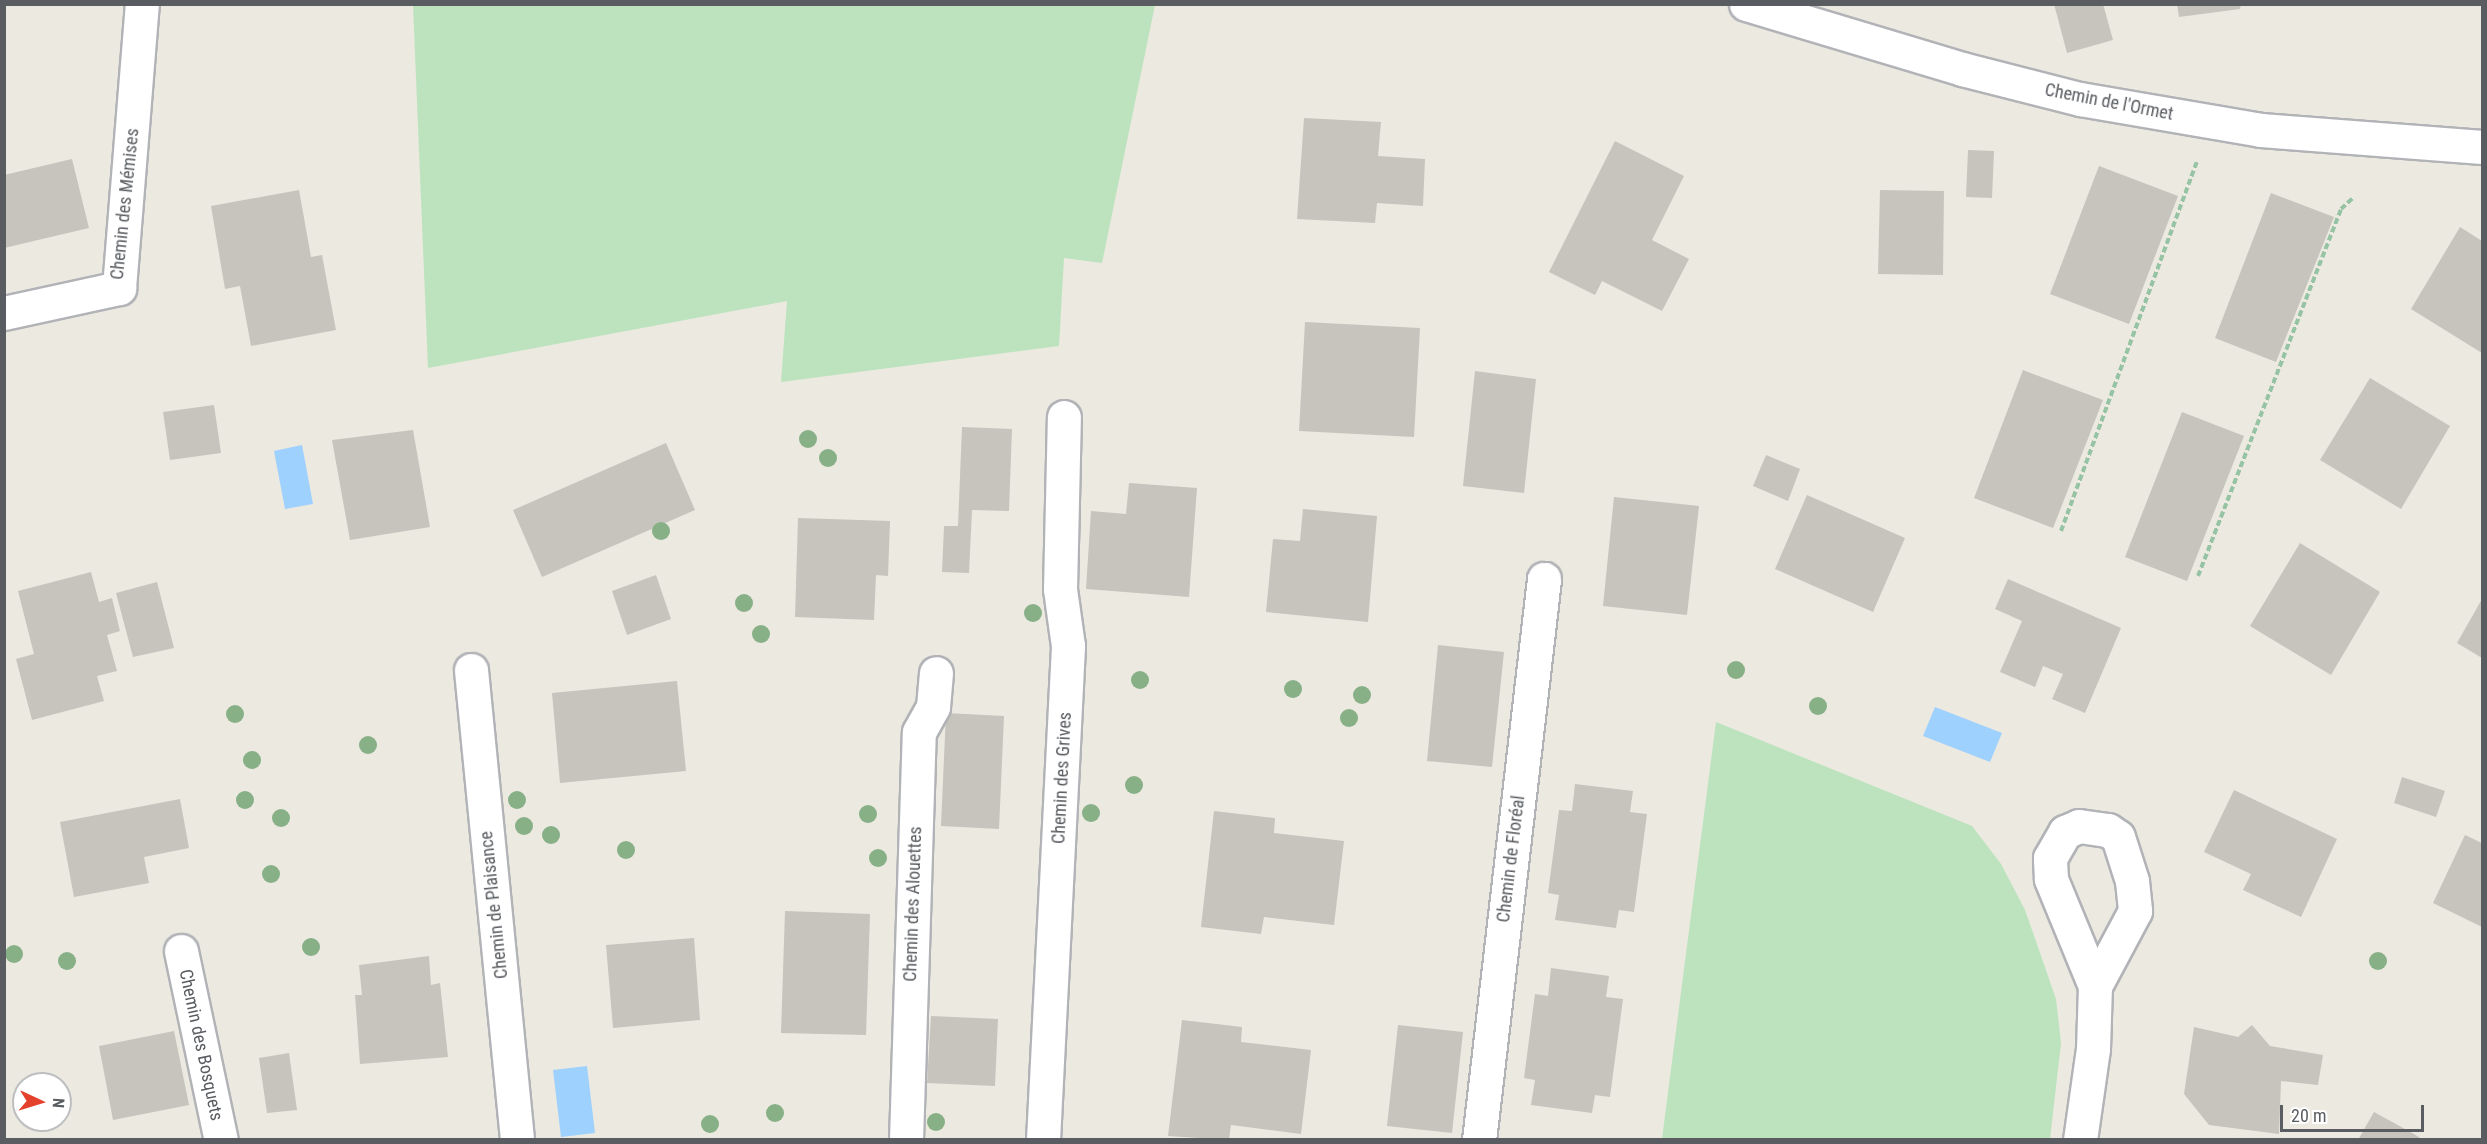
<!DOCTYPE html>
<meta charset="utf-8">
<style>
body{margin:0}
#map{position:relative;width:2487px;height:1144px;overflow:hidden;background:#ebe9e0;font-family:"Roboto Condensed",sans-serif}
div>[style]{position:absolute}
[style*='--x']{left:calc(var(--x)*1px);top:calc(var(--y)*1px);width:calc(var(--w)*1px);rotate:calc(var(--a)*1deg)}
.green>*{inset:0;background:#bce3bd}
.water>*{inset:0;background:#9ed1fd}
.building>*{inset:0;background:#c6c4bd}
.path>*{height:4px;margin-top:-2px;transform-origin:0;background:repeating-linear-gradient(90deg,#96c3a4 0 6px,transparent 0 9px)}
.roads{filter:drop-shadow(2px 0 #b1b3b7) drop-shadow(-2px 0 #b1b3b7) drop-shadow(0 2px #b1b3b7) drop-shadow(0 -2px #b1b3b7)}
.minor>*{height:33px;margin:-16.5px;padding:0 16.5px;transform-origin:16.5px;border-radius:16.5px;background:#fff}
.trees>*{width:18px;height:18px;margin:-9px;border-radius:50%;background:#87b086}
span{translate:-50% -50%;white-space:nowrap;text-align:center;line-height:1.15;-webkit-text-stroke:5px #fff;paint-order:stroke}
.street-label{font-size:18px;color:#595c60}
.frame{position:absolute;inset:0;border:6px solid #595c60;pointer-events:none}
.north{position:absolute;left:12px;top:1072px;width:60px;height:60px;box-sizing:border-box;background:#fff;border:2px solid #bdbebf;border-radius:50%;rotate:94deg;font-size:16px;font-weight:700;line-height:24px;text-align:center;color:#595c60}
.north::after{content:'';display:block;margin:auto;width:21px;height:27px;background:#e4412d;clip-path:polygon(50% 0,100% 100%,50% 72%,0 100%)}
.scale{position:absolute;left:2280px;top:1105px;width:144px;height:27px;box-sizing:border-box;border:3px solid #595c60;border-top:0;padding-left:8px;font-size:18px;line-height:21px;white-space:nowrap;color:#595c60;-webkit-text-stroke:4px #fff;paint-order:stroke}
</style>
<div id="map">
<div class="green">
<div style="clip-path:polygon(413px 5px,413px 4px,1155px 5px,1102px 263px,1064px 258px,1059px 346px,781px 382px,787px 301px,428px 368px)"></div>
<div style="clip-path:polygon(1716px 722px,1972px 826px,2001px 864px,2025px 910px,2056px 999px,2061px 1043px,2050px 1139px,1662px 1139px)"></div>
</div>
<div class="water">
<div style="clip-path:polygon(302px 445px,313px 504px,285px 509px,274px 451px)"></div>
<div style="clip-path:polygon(1935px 707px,2002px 733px,1990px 762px,1923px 736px)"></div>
<div style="clip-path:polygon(587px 1066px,595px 1133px,561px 1137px,553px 1070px)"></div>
</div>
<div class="building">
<div style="clip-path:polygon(2054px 4px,2103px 4px,2113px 40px,2067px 53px)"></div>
<div style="clip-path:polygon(2177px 4px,2241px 4px,2240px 9px,2179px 17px)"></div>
<div style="clip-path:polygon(1304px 118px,1381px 122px,1378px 156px,1425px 159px,1423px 206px,1377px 203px,1375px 223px,1297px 219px)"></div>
<div style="clip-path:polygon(1615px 141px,1684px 176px,1652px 240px,1689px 259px,1662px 311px,1602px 281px,1595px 295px,1549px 272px)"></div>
<div style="clip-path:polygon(1968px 150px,1994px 151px,1992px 198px,1966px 197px)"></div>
<div style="clip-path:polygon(72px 159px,89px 228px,4px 248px,4px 175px)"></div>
<div style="clip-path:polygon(2099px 166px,2178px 196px,2129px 324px,2050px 294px)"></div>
<div style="clip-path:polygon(299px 190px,311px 257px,322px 255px,336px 330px,251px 346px,240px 286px,225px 289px,211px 206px)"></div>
<div style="clip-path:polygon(1880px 190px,1944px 191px,1943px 275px,1878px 274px)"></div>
<div style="clip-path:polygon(2271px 193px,2334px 217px,2276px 362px,2215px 338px)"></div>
<div style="clip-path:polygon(2460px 227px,2482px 241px,2482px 353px,2411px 309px)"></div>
<div style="clip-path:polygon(1305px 322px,1420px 328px,1414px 437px,1299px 431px)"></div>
<div style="clip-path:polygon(2023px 370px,2103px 400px,2053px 528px,1974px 498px)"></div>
<div style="clip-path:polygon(1475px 371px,1536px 379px,1524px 493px,1463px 486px)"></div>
<div style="clip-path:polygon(2370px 378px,2450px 426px,2401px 509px,2320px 460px)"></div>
<div style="clip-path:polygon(214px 405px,221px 453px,170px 460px,163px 412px)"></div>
<div style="clip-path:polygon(2182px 412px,2244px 436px,2187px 581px,2125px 557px)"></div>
<div style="clip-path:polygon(962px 427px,1012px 429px,1009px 511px,972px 510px,969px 573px,942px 572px,944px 526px,958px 526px)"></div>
<div style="clip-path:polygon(413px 430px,430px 527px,350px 540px,332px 440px)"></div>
<div style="clip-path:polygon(666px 443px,695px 510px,542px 577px,513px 510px)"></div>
<div style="clip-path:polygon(1766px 455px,1800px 469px,1788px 501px,1753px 486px)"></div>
<div style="clip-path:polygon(1129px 483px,1197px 488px,1189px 597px,1086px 589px,1091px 511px,1126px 514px)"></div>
<div style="clip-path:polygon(1807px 495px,1905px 538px,1873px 612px,1775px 569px)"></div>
<div style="clip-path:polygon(1614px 497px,1699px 506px,1687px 615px,1603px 606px)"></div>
<div style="clip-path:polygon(1303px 509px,1377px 516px,1368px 622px,1266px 612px,1273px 539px,1300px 541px)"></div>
<div style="clip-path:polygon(798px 518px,890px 521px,888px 576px,876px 575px,874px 620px,795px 617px)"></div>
<div style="clip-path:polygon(2300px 543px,2380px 592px,2331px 675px,2250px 626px)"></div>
<div style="clip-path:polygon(91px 572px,99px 602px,112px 598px,120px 631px,107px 635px,117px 671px,97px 676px,104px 701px,32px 720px,16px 659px,34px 654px,18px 591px)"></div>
<div style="clip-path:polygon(656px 575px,671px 619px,627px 635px,612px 591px)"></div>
<div style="clip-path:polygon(2008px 579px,2121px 628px,2085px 713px,2052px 699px,2063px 674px,2043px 666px,2035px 687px,2000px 672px,2022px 621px,1995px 609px)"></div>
<div style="clip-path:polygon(157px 582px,174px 648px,133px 657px,116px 593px)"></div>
<div style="clip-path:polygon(2482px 599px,2482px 658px,2457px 643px)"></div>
<div style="clip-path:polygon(1438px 645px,1504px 652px,1492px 767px,1427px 761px)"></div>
<div style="clip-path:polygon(677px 681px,686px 771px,560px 783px,552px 693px)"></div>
<div style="clip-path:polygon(946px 713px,1004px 716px,999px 829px,941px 826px)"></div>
<div style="clip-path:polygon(2402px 777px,2445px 791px,2436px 817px,2394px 803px)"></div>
<div style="clip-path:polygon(1575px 784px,1633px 791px,1630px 812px,1647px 814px,1634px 912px,1619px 910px,1616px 928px,1555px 920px,1559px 895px,1548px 893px,1559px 810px,1572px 811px)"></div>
<div style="clip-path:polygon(2234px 790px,2337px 839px,2301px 917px,2243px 890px,2251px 874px,2204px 852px)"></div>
<div style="clip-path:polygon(180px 799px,189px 848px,144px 857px,149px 883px,74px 897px,60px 822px)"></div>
<div style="clip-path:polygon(1214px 811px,1275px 818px,1274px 833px,1344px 841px,1334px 925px,1264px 917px,1261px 934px,1201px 927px)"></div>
<div style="clip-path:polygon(2465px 835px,2482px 843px,2482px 927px,2433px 903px)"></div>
<div style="clip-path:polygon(785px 911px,870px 914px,866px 1035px,781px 1033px)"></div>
<div style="clip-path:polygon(694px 938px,700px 1020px,613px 1028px,606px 945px)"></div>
<div style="clip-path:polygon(429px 956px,431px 985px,440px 983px,448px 1057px,360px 1064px,355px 995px,362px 995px,359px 965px)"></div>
<div style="clip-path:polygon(1551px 968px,1609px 976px,1606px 997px,1623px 999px,1610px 1097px,1595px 1095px,1592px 1113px,1531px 1105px,1535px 1080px,1524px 1078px,1535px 994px,1548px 996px)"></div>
<div style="clip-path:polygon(931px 1016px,998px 1019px,995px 1086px,927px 1083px)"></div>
<div style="clip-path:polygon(1182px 1020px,1242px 1027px,1241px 1042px,1311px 1050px,1301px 1134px,1231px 1125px,1229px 1140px,1168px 1136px)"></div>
<div style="clip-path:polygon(1398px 1025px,1463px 1032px,1452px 1133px,1387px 1126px)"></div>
<div style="clip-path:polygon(2252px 1025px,2270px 1046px,2323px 1055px,2318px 1085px,2281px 1081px,2279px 1134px,2209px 1125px,2184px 1094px,2194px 1027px,2238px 1037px)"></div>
<div style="clip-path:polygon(174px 1031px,189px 1105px,113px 1120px,99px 1046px)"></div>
<div style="clip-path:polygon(289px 1053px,297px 1110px,267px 1113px,259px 1058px)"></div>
<div style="clip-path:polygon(2374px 1112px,2414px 1134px,2423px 1140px,2358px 1140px)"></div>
</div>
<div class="path">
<div style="--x:2061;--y:531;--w:393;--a:-69.8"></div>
<div style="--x:2198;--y:576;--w:394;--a:-68.7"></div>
<div style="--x:2341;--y:209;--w:16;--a:-43"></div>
</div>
<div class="roads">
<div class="minor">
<div style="--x:1746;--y:4;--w:226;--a:16.7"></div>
<div style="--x:1962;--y:69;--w:122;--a:14.3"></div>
<div style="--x:2080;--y:99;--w:184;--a:9.7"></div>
<div style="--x:2261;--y:130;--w:222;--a:4.4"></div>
<div style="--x:4;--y:313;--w:118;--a:-12.3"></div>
<div style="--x:119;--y:288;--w:285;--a:-85.4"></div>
<div style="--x:471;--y:670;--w:472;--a:84.4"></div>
<div style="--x:181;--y:951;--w:193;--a:78.1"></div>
<div style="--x:906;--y:1140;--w:408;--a:-88.2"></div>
<div style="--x:919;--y:732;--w:29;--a:-61"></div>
<div style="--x:933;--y:707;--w:34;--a:-85"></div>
<div style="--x:1043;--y:1140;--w:495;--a:-87.1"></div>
<div style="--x:1068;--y:646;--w:58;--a:-98"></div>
<div style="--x:1060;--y:589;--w:172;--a:-88.7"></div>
<div style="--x:1479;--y:1140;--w:565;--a:-83.39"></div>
<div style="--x:2080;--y:1140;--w:92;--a:-81.9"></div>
<div style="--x:2093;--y:1049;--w:63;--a:-88.2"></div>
<div style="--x:2095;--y:986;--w:116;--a:-112.4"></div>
<div style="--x:2051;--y:879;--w:21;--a:-93"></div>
<div style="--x:2050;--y:858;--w:30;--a:-60"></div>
<div style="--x:2065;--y:832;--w:15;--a:-23"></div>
<div style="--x:2079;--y:826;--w:29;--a:8"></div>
<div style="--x:2108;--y:830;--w:12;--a:35"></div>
<div style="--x:2118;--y:837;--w:46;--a:72.3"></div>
<div style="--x:2132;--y:881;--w:30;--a:84"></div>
<div style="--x:2135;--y:911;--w:85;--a:118.1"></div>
</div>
</div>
<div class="trees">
<div style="left:808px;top:439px"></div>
<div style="left:828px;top:458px"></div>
<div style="left:661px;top:531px"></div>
<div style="left:744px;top:603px"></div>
<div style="left:1033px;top:613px"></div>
<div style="left:761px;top:634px"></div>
<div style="left:1736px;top:670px"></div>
<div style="left:1140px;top:680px"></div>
<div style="left:1293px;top:689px"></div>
<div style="left:1362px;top:695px"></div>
<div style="left:1818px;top:706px"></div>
<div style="left:235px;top:714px"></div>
<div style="left:1349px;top:718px"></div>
<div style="left:368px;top:745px"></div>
<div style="left:252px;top:760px"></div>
<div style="left:1134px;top:785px"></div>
<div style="left:245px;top:800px"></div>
<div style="left:517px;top:800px"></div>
<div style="left:1091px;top:813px"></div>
<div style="left:868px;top:814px"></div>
<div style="left:281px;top:818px"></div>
<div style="left:524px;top:826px"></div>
<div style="left:551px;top:835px"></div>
<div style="left:626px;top:850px"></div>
<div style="left:878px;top:858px"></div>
<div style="left:271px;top:874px"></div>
<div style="left:311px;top:947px"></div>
<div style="left:14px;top:954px"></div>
<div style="left:67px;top:961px"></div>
<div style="left:2378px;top:961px"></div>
<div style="left:775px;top:1113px"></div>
<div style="left:936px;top:1122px"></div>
<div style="left:710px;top:1124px"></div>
</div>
<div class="street-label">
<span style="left:2109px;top:102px;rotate:11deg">Chemin de l'Ormet</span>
<span style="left:125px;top:204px;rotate:-84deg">Chemin des Mémises</span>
<span style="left:1062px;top:778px;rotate:-87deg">Chemin des Grives</span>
<span style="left:1511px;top:859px;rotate:-83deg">Chemin de Floréal</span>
<span style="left:913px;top:904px;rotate:-88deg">Chemin des Alouettes</span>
<span style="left:494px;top:905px;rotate:-96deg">Chemin de Plaisance</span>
<span style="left:201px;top:1045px;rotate:78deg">Chemin des Bosquets</span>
</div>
<div class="frame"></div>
<div class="north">N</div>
<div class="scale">20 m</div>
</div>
